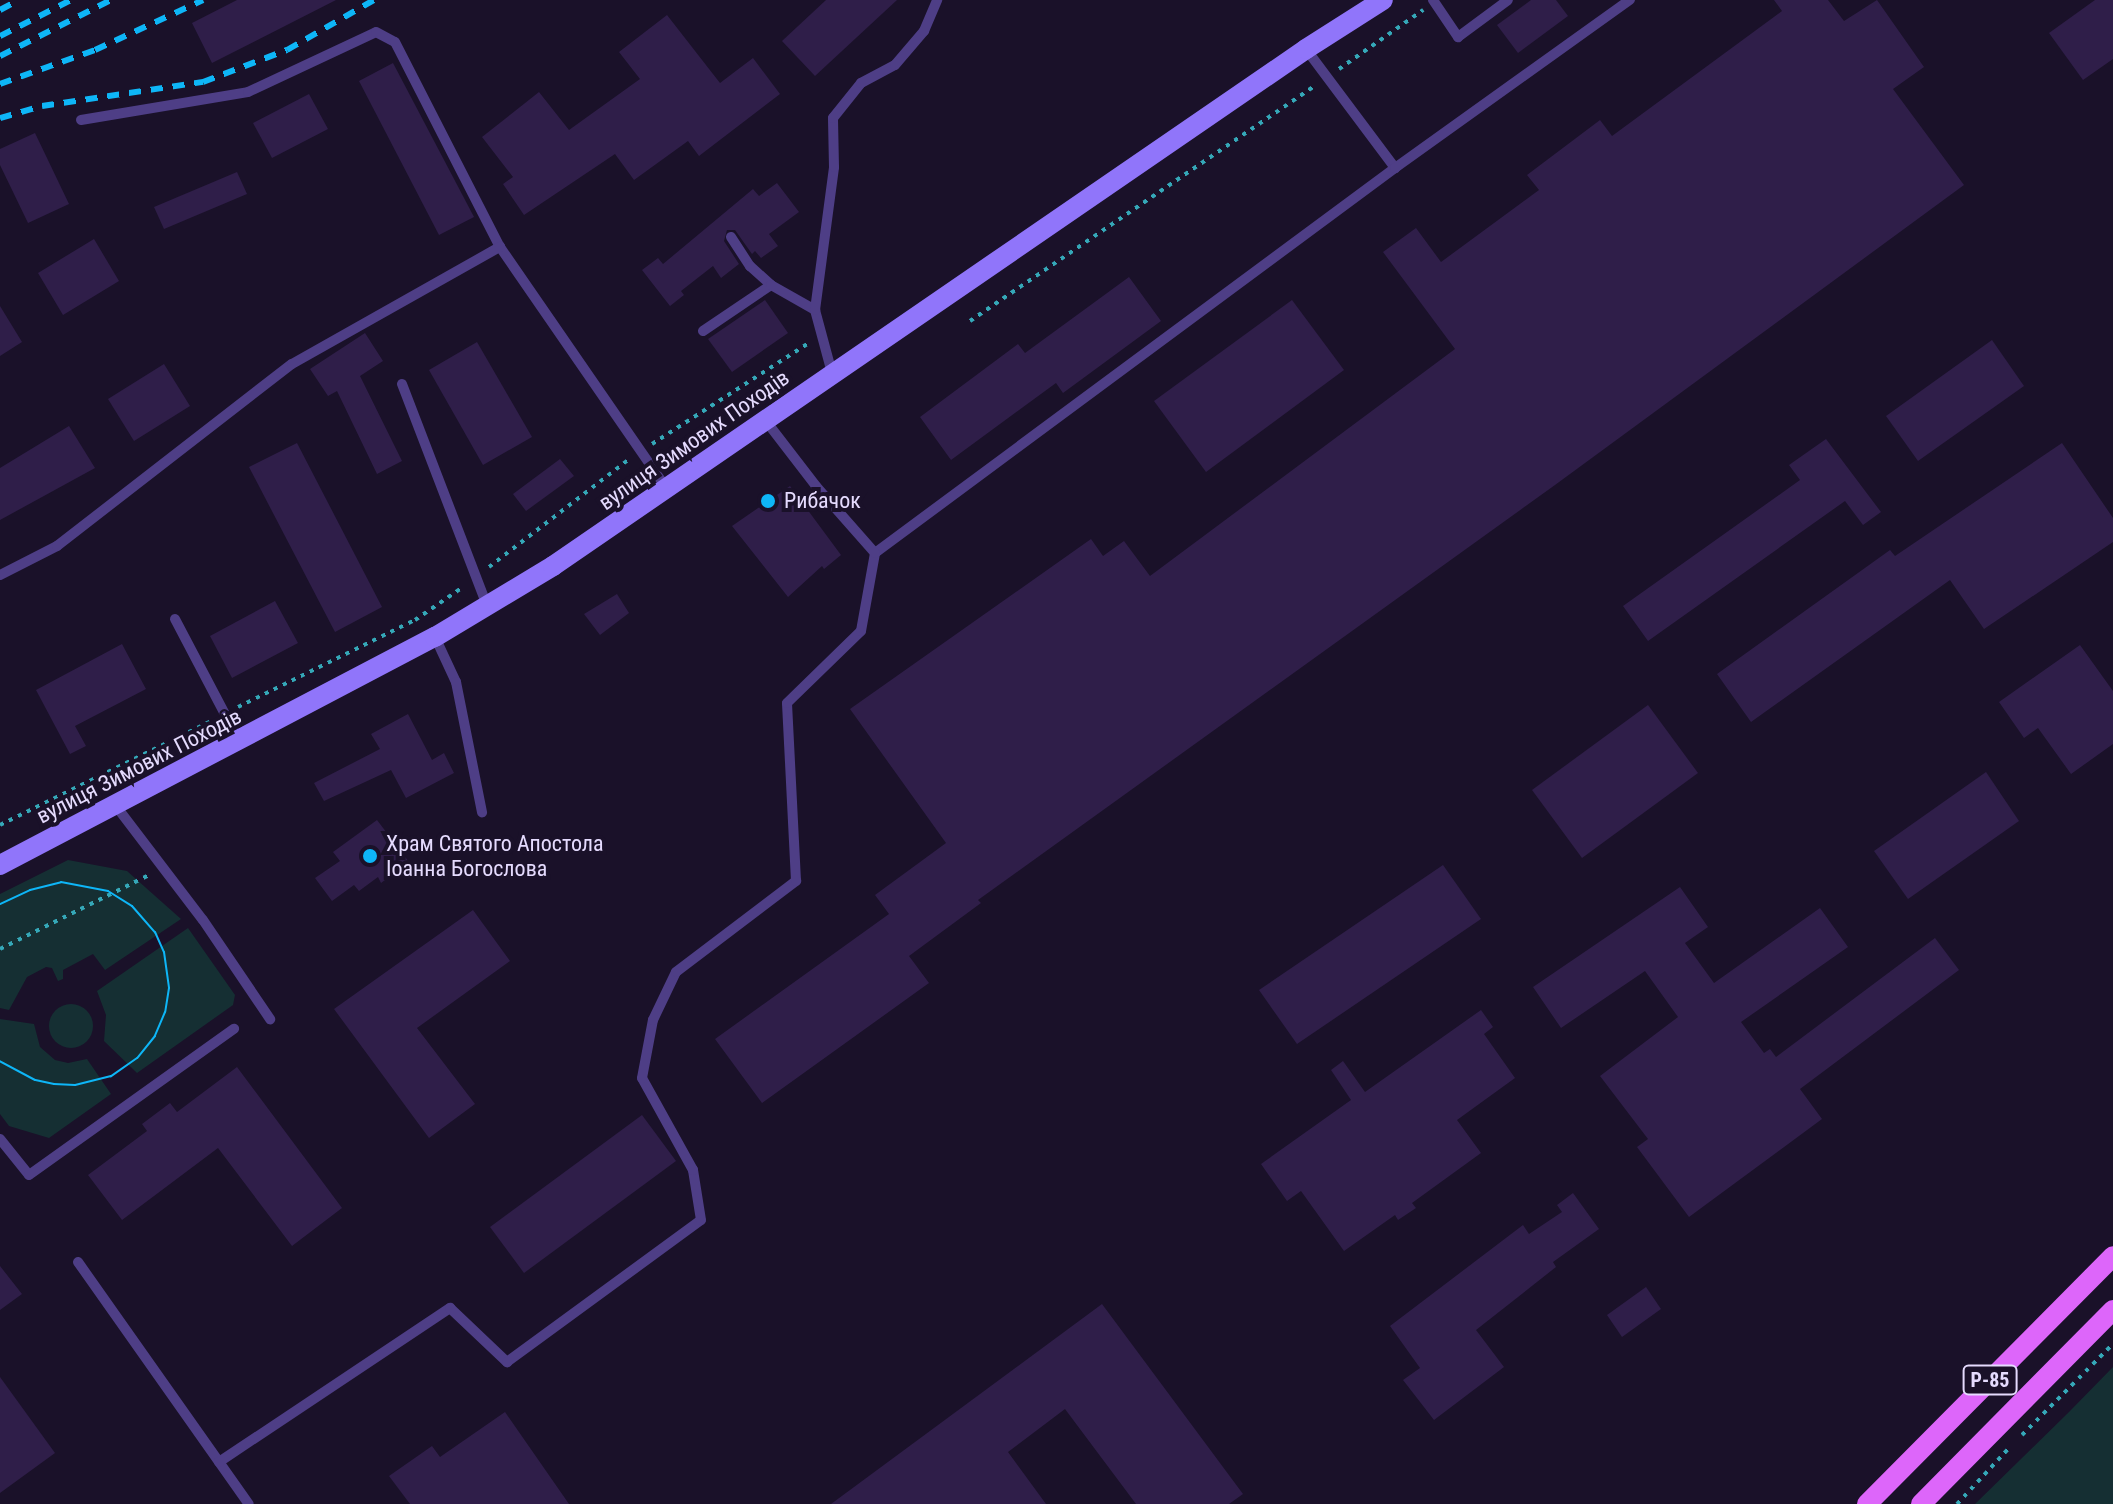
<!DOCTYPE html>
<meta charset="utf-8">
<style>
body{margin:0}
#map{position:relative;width:2113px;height:1504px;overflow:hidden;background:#1a1129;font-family:"Roboto Condensed",sans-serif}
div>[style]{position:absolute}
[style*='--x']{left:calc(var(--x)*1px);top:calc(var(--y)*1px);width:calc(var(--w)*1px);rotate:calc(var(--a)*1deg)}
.green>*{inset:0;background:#152f33}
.round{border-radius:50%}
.building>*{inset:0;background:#2f1e49}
.path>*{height:4px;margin-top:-2px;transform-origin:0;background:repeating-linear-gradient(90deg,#35a8b8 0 4px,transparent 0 10px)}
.service>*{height:10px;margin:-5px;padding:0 5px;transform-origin:5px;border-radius:5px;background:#4e3e86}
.secondary>*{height:20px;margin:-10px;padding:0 10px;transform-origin:10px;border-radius:10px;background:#9075fa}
.primary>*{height:20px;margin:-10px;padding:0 10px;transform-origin:10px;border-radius:10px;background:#dd66fa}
.tram>*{height:2px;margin:-1px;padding:0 1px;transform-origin:1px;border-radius:1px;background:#0eb6f7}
.rail>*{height:6px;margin-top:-3px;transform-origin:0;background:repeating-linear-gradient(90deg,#0eb6f7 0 12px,transparent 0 22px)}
.dots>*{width:22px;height:22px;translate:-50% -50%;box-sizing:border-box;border:4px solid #1a1129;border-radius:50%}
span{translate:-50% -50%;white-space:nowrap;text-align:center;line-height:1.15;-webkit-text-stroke:8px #1a1129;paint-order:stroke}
.shield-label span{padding:2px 6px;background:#1a1129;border:2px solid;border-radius:6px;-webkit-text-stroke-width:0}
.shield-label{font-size:20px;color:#e5dbfe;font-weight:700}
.street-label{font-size:22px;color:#e5dbfe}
.poi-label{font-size:22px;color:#e5dbfe}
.left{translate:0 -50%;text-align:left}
</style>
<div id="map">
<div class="green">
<div style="clip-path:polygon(68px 860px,127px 871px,181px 919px,105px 970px,93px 954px,63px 970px,63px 979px,58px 981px,52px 968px,46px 967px,27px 977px,9px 1010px,0 1008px,0 894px)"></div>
<div style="clip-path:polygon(188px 928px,235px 995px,233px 1005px,137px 1073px,104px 1041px,106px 1015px,97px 991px)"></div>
<div class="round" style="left:49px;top:1004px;width:44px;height:44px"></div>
<div style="clip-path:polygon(0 1019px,34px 1024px,40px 1047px,55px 1060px,68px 1063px,87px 1059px,111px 1094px,49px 1138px,9px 1126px,0 1114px)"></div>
<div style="clip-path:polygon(2113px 1367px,2113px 1504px,1975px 1504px,2069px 1412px)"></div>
</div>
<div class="building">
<div style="clip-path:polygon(237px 0,336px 0,212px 63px,192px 23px)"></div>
<div style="clip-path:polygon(826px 0,897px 0,815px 76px,782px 41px)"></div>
<div style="clip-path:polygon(1531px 0,1556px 0,1568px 16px,1518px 53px,1497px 25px)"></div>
<div style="clip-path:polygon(1774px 0,1828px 0,1844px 21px,1877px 0,1924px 67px,1893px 89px,1964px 185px,1555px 485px,978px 900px,981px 903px,909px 956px,929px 983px,762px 1103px,715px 1039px,889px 914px,875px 895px,946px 843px,850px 709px,1091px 539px,1103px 556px,1124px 541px,1150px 576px,1455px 349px,1383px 252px,1416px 228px,1441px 262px,1539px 190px,1527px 175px,1600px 120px,1612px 136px,1782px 11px)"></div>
<div style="clip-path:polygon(2095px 0,2113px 0,2113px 59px,2083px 80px,2049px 33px)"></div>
<div style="clip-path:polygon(667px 15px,720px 83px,753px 58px,780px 94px,699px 156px,688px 141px,634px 180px,615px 154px,524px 215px,503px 184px,513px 177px,482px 137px,539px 92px,569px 130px,640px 79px,619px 52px)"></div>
<div style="clip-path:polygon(393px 63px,474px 217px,439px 235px,359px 81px)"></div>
<div style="clip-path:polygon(309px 94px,328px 129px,272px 158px,253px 123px)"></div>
<div style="clip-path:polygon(35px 133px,69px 204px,28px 223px,0 165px,0 149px)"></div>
<div style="clip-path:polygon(237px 172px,247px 194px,164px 229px,154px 207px)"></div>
<div style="clip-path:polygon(777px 183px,799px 212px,769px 234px,778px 246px,761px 258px,755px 251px,752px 254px,735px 230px,727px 230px,724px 241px,739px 264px,721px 278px,713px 266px,681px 291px,684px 295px,670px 306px,642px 270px,658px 258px,663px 264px,753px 189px,759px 196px)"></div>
<div style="clip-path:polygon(94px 239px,119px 281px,63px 315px,38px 273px)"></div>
<div style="clip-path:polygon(1129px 277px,1161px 321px,1063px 393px,1056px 383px,951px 460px,920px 417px,1018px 344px,1025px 353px)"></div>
<div style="clip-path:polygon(765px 300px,788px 333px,732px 372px,708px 339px)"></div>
<div style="clip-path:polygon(1292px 300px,1344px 370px,1206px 472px,1154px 401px)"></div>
<div style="clip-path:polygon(0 306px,22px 342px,0 356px)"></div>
<div style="clip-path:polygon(365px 333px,383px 361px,360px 376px,402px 461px,377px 474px,337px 391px,328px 396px,310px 369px)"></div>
<div style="clip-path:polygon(1992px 340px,2024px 386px,1918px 461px,1886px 416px)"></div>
<div style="clip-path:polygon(477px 342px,532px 437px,483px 465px,429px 370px)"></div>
<div style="clip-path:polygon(164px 364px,190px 406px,134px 441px,108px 399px)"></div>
<div style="clip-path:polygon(69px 426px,95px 468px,0 520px,0 468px)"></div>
<div style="clip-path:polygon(1826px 439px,1881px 512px,1863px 525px,1845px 501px,1648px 641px,1623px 606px,1800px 480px,1789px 465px)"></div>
<div style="clip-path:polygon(297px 443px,382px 607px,335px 632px,249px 467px)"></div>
<div style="clip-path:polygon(2062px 443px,2113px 518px,2113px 542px,1984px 629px,1950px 580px,1751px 722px,1717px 674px,1890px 550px,1895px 556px)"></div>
<div style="clip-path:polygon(560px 459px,574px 476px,526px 511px,513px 494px)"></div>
<div style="clip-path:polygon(790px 486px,841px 555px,824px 569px,822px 566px,788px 597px,732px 526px)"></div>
<div style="clip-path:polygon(617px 594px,629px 613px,600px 635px,584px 614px)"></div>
<div style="clip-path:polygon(275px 601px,298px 643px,232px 678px,210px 636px)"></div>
<div style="clip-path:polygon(122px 644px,146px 689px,75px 726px,86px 746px,70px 754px,36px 690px)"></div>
<div style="clip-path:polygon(2080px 645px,2113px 691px,2113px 744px,2071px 774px,2038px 728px,2024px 738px,1999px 702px)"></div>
<div style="clip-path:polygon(1648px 705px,1698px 773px,1582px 858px,1532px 790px)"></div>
<div style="clip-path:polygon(408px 714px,432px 760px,444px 753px,454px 773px,406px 798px,391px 770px,324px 801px,314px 783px,380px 749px,371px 734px)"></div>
<div style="clip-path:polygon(1986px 772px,2019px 821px,1908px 899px,1874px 851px)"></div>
<div style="clip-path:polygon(377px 820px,409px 862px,381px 883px,378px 877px,359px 891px,354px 885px,332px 901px,315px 878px,340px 861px,333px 852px)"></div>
<div style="clip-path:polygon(1443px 865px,1481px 919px,1297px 1044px,1259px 990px)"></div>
<div style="clip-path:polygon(1680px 887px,1708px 927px,1685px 943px,1714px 983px,1820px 908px,1848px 947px,1741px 1022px,1764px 1053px,1770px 1049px,1776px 1057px,1935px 938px,1959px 970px,1800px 1089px,1822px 1119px,1689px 1217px,1637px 1147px,1648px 1139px,1600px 1076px,1678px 1017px,1645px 971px,1561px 1028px,1533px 987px)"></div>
<div style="clip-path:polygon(473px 910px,510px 961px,417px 1028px,475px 1104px,429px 1138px,334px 1009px)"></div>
<div style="clip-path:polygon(1481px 1010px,1493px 1027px,1484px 1034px,1515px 1078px,1457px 1120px,1481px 1153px,1412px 1203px,1416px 1208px,1398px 1220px,1395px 1215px,1344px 1251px,1301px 1191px,1287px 1201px,1261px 1164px,1351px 1100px,1331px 1070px,1343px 1061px,1365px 1092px)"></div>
<div style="clip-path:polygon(237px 1067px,342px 1208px,292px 1246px,218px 1148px,122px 1220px,88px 1175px,147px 1131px,142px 1124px,170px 1103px,177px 1112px)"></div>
<div style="clip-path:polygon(642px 1115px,676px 1161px,524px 1273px,490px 1227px)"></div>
<div style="clip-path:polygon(1573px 1193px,1599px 1229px,1553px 1262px,1556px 1267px,1476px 1330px,1504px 1367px,1434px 1420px,1403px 1380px,1420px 1368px,1390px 1326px,1523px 1225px,1529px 1234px,1562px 1212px,1557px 1205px)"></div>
<div style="clip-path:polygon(0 1266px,22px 1294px,0 1310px)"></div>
<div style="clip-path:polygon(1646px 1287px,1661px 1309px,1622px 1337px,1607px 1315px)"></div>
<div style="clip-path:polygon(1102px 1304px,1243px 1494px,1229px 1504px,1136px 1504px,1065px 1409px,1008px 1452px,1046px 1504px,831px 1504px)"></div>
<div style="clip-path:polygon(0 1377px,55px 1453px,0 1493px)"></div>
<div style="clip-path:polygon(505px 1412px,569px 1504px,410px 1504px,389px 1476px,432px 1446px,440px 1457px)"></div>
</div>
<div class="path">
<div style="--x:1339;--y:69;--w:103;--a:-35.1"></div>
<div style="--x:970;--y:321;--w:417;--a:-34.3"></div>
<div style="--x:652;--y:444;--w:187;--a:-32.8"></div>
<div style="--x:489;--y:567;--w:175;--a:-37.6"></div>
<div style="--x:238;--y:707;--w:197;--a:-26.2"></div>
<div style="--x:415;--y:620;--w:58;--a:-34.5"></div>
<div style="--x:0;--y:825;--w:237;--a:-26.2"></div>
<div style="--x:0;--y:949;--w:169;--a:-26.4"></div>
<div style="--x:2022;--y:1435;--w:129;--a:-45"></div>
<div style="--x:1957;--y:1504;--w:78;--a:-47.1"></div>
</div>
<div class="service">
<div style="--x:1433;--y:0;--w:45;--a:56"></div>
<div style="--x:1458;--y:37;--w:62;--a:-36.5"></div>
<div style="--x:1306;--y:49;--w:149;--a:53.2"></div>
<div style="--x:81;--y:120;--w:169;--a:-9.5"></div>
<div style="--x:248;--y:92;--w:141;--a:-25.1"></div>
<div style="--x:376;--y:32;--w:21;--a:28"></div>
<div style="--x:395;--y:42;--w:230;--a:62.9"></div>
<div style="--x:500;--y:247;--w:294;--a:55.4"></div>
<div style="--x:731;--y:237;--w:35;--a:57"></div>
<div style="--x:750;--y:266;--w:28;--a:42"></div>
<div style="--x:703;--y:331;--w:82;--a:-34.1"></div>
<div style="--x:771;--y:285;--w:51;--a:29.6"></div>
<div style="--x:832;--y:373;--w:65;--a:-105.1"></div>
<div style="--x:815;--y:310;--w:144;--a:-82.4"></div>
<div style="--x:834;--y:167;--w:49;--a:-91.2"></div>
<div style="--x:833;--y:118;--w:45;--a:-51.3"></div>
<div style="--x:861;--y:83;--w:38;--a:-28"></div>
<div style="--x:895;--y:65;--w:45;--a:-49.5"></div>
<div style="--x:924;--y:31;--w:34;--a:-67"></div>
<div style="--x:402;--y:384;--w:238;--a:69"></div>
<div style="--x:875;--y:553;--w:647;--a:-36.52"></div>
<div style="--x:1395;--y:168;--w:289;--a:-35.6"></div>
<div style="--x:0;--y:575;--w:64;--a:-27"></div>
<div style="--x:57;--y:546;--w:297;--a:-37.8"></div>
<div style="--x:292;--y:364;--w:239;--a:-29.4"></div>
<div style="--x:175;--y:619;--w:138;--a:62.3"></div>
<div style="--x:435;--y:637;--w:50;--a:65"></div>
<div style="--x:456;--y:682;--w:133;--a:78.7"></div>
<div style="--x:116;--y:806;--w:143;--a:52.7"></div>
<div style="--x:203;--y:920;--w:120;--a:55.9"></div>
<div style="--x:0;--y:1139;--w:46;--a:51.1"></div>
<div style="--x:29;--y:1175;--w:252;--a:-35.5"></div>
<div style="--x:78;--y:1262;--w:296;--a:54.8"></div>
<div style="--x:219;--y:1462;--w:278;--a:-33.7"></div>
<div style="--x:450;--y:1308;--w:79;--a:43.5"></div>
<div style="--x:507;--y:1362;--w:240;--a:-36.2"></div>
<div style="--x:701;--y:1220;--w:51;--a:-99.1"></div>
<div style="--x:693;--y:1170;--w:105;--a:-119"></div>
<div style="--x:642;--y:1078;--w:59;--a:-79.3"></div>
<div style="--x:653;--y:1020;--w:53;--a:-64.4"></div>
<div style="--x:676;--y:972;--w:151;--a:-37.2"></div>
<div style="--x:796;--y:881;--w:178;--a:-92.9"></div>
<div style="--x:787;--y:703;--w:103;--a:-44.2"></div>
<div style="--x:861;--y:631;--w:79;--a:-79.8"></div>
<div style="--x:875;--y:553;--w:89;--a:-131.4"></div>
<div style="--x:816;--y:486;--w:82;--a:-127.6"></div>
</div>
<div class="secondary">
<div style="--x:0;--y:865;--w:491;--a:-27.7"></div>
<div style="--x:435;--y:637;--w:138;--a:-31"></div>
<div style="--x:553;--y:566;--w:913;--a:-34.47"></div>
<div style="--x:1306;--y:49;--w:91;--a:-32.5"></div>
</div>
<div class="primary">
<div style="--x:1867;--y:1504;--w:349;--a:-45.2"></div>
<div style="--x:1921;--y:1504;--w:273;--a:-45.3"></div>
</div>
<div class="tram">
<div style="--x:0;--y:904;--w:33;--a:-25"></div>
<div style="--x:30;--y:890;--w:32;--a:-14"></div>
<div style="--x:61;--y:882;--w:48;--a:10.8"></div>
<div style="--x:108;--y:891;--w:28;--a:32"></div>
<div style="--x:132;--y:906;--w:35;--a:49"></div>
<div style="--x:155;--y:932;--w:22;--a:66"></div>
<div style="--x:164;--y:952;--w:36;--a:82"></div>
<div style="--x:169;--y:988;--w:24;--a:99"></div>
<div style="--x:165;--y:1012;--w:26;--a:113"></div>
<div style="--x:155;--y:1036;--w:28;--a:129"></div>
<div style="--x:137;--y:1058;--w:32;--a:145"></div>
<div style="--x:111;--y:1076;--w:37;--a:166"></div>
<div style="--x:75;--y:1085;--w:21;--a:-177"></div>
<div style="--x:54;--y:1084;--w:19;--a:-168"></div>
<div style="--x:35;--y:1080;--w:40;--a:-152"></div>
</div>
<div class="rail">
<div style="--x:0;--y:10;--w:21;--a:-28"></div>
<div style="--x:0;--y:36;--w:80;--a:-26.9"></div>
<div style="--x:0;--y:56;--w:124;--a:-26.8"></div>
<div style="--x:0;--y:84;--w:101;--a:-19.7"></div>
<div style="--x:95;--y:50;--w:119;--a:-24.8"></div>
<div style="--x:0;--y:118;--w:44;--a:-15.9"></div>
<div style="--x:42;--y:106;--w:163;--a:-8.5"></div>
<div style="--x:203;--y:82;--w:90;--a:-20.9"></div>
<div style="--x:287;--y:50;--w:100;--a:-29.9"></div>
</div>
<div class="dots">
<div style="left:768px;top:501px;background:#0eb6f7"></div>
<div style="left:370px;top:856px;background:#0eb6f7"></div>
</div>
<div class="shield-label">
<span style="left:1990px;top:1380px">Р-85</span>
</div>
<div class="street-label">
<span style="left:694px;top:440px;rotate:-35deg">вулиця Зимових Походів</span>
<span style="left:139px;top:766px;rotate:-27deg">вулиця Зимових Походів</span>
</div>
<div class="poi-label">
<span class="left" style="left:784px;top:501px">Рибачок</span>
<span class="left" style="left:386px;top:856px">Храм Святого Апостола<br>Іоанна Богослова</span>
</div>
</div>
